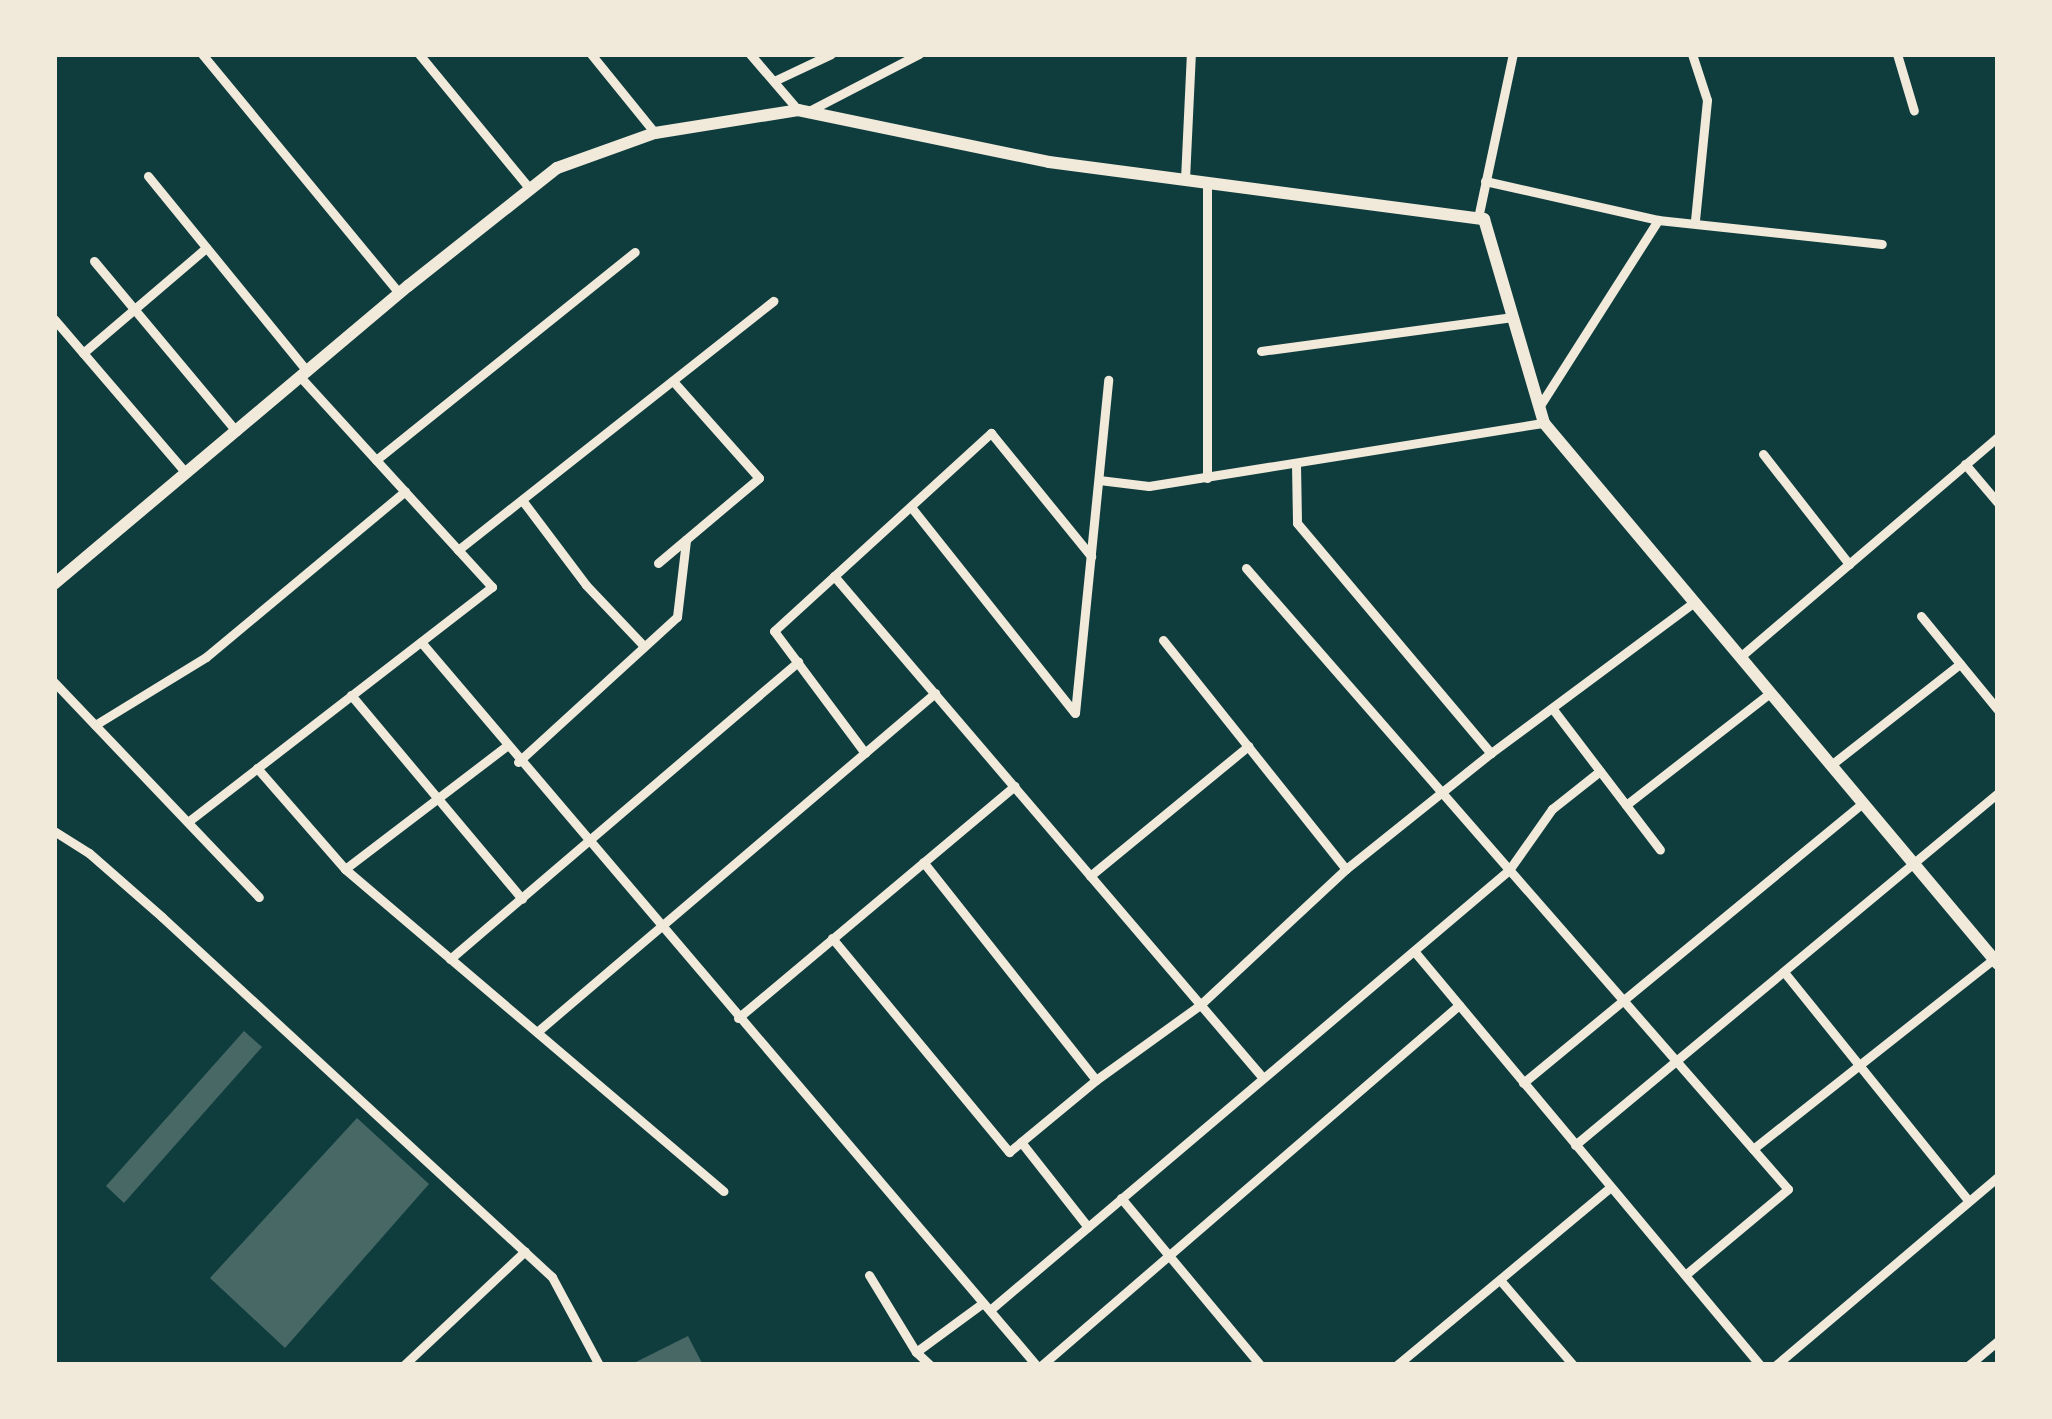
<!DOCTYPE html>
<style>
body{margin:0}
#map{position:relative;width:2052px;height:1419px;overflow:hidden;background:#0f3d3e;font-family:"Sofia Sans Condensed",sans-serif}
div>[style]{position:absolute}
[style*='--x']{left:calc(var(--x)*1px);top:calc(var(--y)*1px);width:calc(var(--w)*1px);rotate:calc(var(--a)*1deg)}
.building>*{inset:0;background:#486865}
.minor>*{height:9px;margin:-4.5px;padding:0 4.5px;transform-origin:4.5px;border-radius:4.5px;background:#f1e9da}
.tertiary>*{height:12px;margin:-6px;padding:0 6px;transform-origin:6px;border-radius:6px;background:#f1e9da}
span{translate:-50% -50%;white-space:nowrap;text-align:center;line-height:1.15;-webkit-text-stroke:12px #f1e9da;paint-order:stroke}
.frame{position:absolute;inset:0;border:57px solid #f1e9da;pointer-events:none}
</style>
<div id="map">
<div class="building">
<div style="clip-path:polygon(244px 1031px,262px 1047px,124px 1203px,106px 1186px)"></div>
<div style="clip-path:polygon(357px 1118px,429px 1184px,285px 1348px,210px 1278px)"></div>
<div style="clip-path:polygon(688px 1336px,703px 1365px,630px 1365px)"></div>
</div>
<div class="minor">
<div style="--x:202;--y:54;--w:310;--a:50.5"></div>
<div style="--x:419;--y:54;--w:175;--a:50.6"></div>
<div style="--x:591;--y:54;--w:102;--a:51"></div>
<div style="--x:750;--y:54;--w:74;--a:49.4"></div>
<div style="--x:1692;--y:54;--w:48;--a:71.9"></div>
<div style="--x:1707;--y:100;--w:121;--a:95.7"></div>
<div style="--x:1897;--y:54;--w:59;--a:73.4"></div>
<div style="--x:774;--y:81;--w:63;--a:-25.3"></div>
<div style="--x:807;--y:112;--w:126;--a:-27.4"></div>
<div style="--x:148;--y:176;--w:252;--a:50.8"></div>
<div style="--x:1185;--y:179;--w:125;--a:-87.3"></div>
<div style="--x:1485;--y:181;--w:177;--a:12.7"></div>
<div style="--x:1658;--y:220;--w:225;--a:6.1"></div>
<div style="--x:1478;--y:218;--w:168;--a:-78"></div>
<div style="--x:94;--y:261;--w:222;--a:50.1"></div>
<div style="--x:54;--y:319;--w:203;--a:49.4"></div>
<div style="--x:1261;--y:351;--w:254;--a:-7.7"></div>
<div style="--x:83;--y:353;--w:162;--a:-40.5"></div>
<div style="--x:1539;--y:407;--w:222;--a:-57.5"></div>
<div style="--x:1763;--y:454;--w:140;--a:52"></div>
<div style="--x:376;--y:460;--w:332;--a:-38.8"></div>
<div style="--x:1296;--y:464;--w:59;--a:89"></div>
<div style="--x:1297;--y:523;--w:301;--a:49.9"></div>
<div style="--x:1491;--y:753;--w:253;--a:-36.6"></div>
<div style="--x:1965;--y:464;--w:51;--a:49.8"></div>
<div style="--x:1207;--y:478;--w:296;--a:-90"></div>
<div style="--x:1099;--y:480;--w:50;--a:6.8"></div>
<div style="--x:1149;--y:486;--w:400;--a:-9.1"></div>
<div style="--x:522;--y:500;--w:106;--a:53"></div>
<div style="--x:586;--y:585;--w:81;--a:46.5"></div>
<div style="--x:911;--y:507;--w:263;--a:51.5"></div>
<div style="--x:1075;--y:713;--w:335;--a:-84.3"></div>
<div style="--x:458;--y:550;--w:402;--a:-38.3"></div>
<div style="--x:658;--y:563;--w:132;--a:-40.1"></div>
<div style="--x:759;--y:478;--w:130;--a:-131.6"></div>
<div style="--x:1246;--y:568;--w:824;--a:48.89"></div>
<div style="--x:1788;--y:1189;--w:134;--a:140.1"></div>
<div style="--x:834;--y:576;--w:660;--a:49.48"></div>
<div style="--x:1921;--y:616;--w:122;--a:50.7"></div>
<div style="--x:1163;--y:640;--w:293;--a:51.4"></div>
<div style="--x:1346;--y:869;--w:186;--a:-38.7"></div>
<div style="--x:421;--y:642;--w:949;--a:49.61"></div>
<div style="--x:1740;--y:657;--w:339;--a:-40.5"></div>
<div style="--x:54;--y:682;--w:297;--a:46.4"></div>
<div style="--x:351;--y:695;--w:266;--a:50"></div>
<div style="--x:1552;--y:708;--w:178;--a:52.7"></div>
<div style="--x:95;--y:725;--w:130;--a:-31.5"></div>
<div style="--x:206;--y:657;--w:259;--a:-39.8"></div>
<div style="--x:865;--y:753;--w:152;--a:-126.7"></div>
<div style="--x:774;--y:631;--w:294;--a:-42.4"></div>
<div style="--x:991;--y:433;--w:159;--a:50.9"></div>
<div style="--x:518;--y:762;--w:215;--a:-42.4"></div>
<div style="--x:677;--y:617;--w:78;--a:-83.3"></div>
<div style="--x:1831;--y:765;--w:164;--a:-38.1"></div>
<div style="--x:257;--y:768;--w:134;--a:48.9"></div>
<div style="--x:345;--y:869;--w:497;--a:40.4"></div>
<div style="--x:1626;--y:805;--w:182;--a:-37.9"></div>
<div style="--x:189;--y:821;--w:383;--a:-37.7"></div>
<div style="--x:492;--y:587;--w:285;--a:-132.4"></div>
<div style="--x:54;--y:831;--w:41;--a:32.2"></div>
<div style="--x:89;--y:853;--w:97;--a:41.2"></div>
<div style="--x:162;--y:917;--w:531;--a:42.71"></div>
<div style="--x:552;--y:1277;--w:100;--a:61.9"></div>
<div style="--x:345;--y:869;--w:201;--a:-37.3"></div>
<div style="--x:1090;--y:876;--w:205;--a:-39.4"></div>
<div style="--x:832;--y:938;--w:278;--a:50.4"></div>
<div style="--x:1009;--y:1152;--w:113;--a:-39.6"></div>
<div style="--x:1096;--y:1080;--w:278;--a:-128.4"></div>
<div style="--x:1414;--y:951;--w:540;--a:50.11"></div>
<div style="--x:450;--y:959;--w:458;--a:-40.5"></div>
<div style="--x:1784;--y:972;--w:294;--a:51.1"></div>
<div style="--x:738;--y:1018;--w:361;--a:-40"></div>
<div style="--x:537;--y:1032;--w:523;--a:-40.42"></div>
<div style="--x:1096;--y:1080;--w:128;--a:-35.8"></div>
<div style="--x:1200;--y:1005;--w:200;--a:-43"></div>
<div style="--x:1523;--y:1083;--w:440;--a:-39.5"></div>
<div style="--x:1021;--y:1142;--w:108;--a:51.8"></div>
<div style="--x:1575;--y:1145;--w:550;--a:-39.77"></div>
<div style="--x:1753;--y:1149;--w:307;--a:-38.3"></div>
<div style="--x:1121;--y:1198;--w:217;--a:50.2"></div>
<div style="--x:869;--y:1275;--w:90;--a:58.6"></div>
<div style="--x:1500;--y:1280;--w:112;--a:49.3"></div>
<div style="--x:990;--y:1310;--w:680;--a:-40.29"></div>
<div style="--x:1509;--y:870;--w:75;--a:-54.8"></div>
<div style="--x:1552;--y:809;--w:61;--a:-38.4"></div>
<div style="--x:404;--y:1365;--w:166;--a:-43.3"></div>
<div style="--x:930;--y:1365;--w:19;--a:-137"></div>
<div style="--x:916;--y:1352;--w:83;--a:-36.2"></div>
<div style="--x:1042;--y:1365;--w:551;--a:-40.8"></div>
<div style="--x:1397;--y:1365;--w:278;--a:-39.8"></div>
<div style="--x:1776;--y:1365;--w:291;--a:-40.3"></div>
<div style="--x:1969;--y:1365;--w:38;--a:-40"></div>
</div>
<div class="tertiary">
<div style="--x:54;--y:584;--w:463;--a:-40.1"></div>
<div style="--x:408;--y:286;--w:190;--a:-38.4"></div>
<div style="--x:557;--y:168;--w:104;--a:-19.7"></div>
<div style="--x:655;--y:133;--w:145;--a:-9.1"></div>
<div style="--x:798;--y:110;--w:256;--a:11.7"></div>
<div style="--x:1049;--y:162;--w:439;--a:7.5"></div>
<div style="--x:1484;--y:219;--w:213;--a:73.6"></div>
<div style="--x:1544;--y:423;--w:706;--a:50"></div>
</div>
<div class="frame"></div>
</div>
